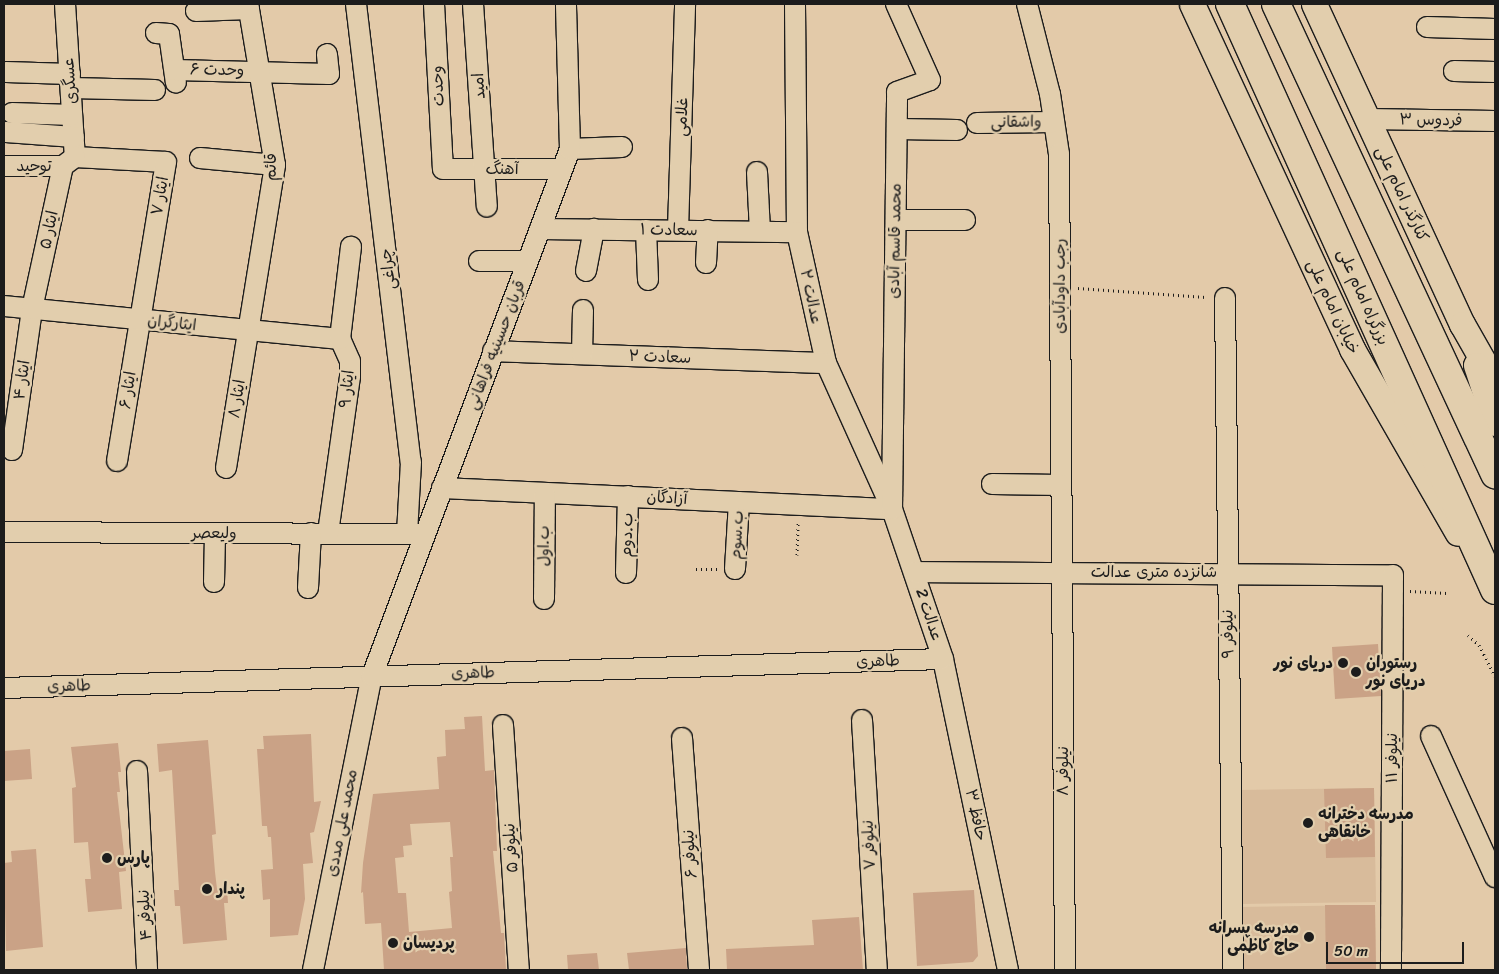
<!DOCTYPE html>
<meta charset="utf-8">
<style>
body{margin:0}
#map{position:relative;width:1499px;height:974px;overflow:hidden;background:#e3caa9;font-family:Sriracha,"Playpen Sans Arabic",sans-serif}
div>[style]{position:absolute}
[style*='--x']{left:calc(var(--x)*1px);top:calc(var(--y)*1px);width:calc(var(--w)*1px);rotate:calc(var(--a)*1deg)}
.built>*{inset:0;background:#d8bb9b}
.building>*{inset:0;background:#caa286}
.path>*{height:3px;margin-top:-1.5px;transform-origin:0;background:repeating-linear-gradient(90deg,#1c1c1c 0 1px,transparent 0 5px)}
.roads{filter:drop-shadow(1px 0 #1c1c1c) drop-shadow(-1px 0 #1c1c1c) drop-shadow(0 1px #1c1c1c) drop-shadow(0 -1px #1c1c1c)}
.minor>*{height:20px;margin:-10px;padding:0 10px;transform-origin:10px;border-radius:10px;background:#e2cead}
.major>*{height:25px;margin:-12.5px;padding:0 12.5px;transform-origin:12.5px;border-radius:12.5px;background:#e2cead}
.highway>*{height:28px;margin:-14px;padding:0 14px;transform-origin:14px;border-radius:14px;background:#e2cead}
.dots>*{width:14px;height:14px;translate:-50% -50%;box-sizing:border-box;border:2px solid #e2cead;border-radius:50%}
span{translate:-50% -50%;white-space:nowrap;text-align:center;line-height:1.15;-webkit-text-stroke:4.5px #e2cead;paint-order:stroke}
.street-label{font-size:16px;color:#1c1c1c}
.poi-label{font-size:16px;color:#1c1c1c;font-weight:700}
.right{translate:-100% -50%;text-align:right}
.left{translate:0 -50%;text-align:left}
.frame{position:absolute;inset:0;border:5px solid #1c1c1c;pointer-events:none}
.scale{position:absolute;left:1326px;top:942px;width:138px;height:22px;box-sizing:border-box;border:2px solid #1c1c1c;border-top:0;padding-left:6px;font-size:15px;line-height:18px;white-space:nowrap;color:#1c1c1c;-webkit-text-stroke:4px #e2cead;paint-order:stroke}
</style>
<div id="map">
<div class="built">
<div style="clip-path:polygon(1374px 788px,1376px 902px,1242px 904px,1240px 790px)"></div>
<div style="clip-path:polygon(1375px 905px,1376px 970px,1244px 970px,1242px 967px,1241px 907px)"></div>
</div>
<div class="building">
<div style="clip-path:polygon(1378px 644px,1381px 696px,1335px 699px,1332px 647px)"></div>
<div style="clip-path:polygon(evenodd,482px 716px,485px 771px,494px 770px,497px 851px,493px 851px,501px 933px,504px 933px,506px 970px,384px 970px,381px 923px,365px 924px,363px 892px,361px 893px,363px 863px,373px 794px,439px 789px,437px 757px,446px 756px,445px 730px,465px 729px,464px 717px,482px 716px,450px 822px,453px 857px,450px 857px,452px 891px,449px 892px,452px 928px,409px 932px,406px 893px,398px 893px,395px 858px,404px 857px,403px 846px,412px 845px,410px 824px,450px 822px)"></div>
<div style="clip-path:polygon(311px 734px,314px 802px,321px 801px,314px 832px,310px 833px,313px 863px,303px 864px,305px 899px,298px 935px,270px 937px,270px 899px,263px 900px,261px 870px,273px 869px,271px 837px,268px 837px,267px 826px,262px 826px,257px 749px,264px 749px,263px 736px)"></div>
<div style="clip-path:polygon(208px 740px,216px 834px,212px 835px,215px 872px,217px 889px,227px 888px,228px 903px,224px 903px,227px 940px,183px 944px,180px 906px,175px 906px,174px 890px,179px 890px,172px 770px,159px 772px,157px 744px)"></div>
<div style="clip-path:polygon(118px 743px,121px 772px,118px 772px,120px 792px,117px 792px,126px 871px,119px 872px,122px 909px,88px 912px,85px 879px,91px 879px,88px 842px,74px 843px,72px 788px,76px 787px,71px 747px)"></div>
<div style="clip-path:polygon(30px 749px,32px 779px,4px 781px,4px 751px)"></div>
<div style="clip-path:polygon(1374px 788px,1375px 857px,1326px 858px,1324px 789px)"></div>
<div style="clip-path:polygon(36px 849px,43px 947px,6px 951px,4px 863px,12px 862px,11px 851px)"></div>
<div style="clip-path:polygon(974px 890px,978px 956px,973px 962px,917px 966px,913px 893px)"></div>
<div style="clip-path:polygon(1325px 905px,1375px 905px,1376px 970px,1326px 970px)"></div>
<div style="clip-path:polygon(859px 917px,863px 970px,727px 970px,726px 949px,814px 945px,812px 920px)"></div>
<div style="clip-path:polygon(686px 948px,687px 970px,629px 970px,627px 953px)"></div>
<div style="clip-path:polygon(597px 953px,599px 970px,568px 970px,567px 955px)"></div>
</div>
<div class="path">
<div style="--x:1078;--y:288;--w:128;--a:4"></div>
<div style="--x:797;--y:555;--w:33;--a:-88"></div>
<div style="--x:696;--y:569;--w:21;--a:0"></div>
<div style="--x:1410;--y:591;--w:37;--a:3"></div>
<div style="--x:1468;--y:635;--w:15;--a:42"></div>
<div style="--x:1479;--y:645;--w:35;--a:63"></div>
</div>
<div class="roads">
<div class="minor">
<div style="--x:65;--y:4;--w:153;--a:86.3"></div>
<div style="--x:356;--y:4;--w:461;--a:83.2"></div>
<div style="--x:411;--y:462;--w:72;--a:93.2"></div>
<div style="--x:434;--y:4;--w:165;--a:86.9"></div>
<div style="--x:443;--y:169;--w:119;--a:0"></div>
<div style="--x:473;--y:4;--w:203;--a:86.1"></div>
<div style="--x:795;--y:4;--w:228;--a:89.5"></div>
<div style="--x:797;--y:232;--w:134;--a:77.5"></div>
<div style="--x:826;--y:363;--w:160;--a:65.7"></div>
<div style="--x:892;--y:509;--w:158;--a:71.2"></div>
<div style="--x:943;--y:659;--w:318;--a:78.2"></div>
<div style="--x:1027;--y:4;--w:93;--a:75.7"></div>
<div style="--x:1050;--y:94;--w:61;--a:81.5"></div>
<div style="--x:1059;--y:154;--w:816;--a:89.58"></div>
<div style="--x:196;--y:11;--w:53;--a:-2.2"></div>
<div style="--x:1427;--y:27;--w:68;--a:1.7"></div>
<div style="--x:156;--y:33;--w:13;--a:4"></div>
<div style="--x:169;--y:34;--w:49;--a:81.9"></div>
<div style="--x:175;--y:70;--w:154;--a:1.5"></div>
<div style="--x:329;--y:74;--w:20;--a:-96"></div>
<div style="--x:1454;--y:71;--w:41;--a:1.4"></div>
<div style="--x:6;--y:72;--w:64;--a:1.8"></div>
<div style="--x:71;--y:88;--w:84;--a:1.4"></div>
<div style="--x:12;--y:113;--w:60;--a:1.9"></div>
<div style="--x:1367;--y:119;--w:128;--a:0.9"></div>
<div style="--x:977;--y:123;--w:77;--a:-0.7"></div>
<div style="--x:897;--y:129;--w:60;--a:1"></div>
<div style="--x:6;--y:132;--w:68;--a:4.2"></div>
<div style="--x:570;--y:149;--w:52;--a:-2.2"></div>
<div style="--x:75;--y:157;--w:91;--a:3.1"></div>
<div style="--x:166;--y:162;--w:303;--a:99.3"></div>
<div style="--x:200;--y:158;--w:75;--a:5.3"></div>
<div style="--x:4;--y:166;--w:59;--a:0"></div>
<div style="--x:757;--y:172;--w:59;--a:87.1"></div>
<div style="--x:896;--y:220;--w:69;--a:0"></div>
<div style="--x:540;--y:229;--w:257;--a:0.7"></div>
<div style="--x:646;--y:230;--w:50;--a:87.7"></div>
<div style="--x:678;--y:230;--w:226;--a:-88.2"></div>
<div style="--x:479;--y:261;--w:48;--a:0"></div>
<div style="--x:706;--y:263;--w:33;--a:-87"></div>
<div style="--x:586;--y:271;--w:43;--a:-79.2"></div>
<div style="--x:1225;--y:298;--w:672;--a:89.32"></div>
<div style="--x:4;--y:306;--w:338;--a:5.6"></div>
<div style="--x:493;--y:351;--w:333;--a:2.1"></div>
<div style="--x:582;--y:354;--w:44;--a:-88.7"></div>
<div style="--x:12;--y:450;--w:142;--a:-81.9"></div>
<div style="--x:32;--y:309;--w:146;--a:-77.8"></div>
<div style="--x:63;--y:166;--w:15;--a:-37"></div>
<div style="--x:226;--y:468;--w:307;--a:-80.8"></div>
<div style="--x:275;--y:165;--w:163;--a:-99.5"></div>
<div style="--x:992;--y:484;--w:69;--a:0.8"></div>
<div style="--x:442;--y:488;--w:450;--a:2.7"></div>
<div style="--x:892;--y:509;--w:417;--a:-89.3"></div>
<div style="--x:897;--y:92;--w:35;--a:-20"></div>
<div style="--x:930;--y:80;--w:83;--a:-114.1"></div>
<div style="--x:4;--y:532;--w:415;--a:0.3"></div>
<div style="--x:328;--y:533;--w:159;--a:-82"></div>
<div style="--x:350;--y:376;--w:15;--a:-90"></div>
<div style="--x:350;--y:361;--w:24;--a:-114"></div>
<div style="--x:340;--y:339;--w:93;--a:-83.2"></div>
<div style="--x:735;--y:569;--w:67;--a:-86.6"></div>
<div style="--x:915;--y:572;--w:478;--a:0.4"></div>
<div style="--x:1393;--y:575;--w:395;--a:90.3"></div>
<div style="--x:626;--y:573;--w:77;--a:-88.5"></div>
<div style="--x:214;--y:582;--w:49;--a:-88.8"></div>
<div style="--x:308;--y:588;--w:55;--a:-86.9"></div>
<div style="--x:544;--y:599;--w:106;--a:-89.5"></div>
<div style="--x:4;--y:688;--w:939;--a:-1.77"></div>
<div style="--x:862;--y:720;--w:250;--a:86.6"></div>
<div style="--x:503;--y:725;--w:246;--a:86.3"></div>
<div style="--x:1431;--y:736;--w:155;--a:65.6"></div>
<div style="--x:682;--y:738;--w:233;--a:85.8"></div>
<div style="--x:137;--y:771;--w:199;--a:87.1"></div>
<div style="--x:313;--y:970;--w:300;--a:-78.7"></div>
<div style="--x:372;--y:676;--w:563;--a:-69.41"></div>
<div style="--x:570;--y:149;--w:145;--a:-91.6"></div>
</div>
<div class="major">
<div style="--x:1192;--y:4;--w:380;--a:65.1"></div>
<div style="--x:1352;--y:349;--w:212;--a:60.1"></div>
<div style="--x:1314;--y:4;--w:353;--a:65.2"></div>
<div style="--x:1462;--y:324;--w:67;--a:60.4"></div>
<div style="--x:1476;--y:365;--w:61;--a:71.9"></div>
</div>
<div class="highway">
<div style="--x:1230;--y:4;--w:643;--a:65.67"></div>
<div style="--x:1276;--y:4;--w:519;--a:65.02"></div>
</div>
</div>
<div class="dots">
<div style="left:1343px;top:663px;background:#1c1c1c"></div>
<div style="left:1356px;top:672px;background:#1c1c1c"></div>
<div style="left:1308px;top:823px;background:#1c1c1c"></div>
<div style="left:107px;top:858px;background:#1c1c1c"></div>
<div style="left:207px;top:889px;background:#1c1c1c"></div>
<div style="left:1309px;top:937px;background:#1c1c1c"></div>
<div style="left:393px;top:943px;background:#1c1c1c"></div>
</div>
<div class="street-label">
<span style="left:217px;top:70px;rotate:1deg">وحدت ۶</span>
<span style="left:70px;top:81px;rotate:-94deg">عسگری</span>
<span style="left:438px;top:86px;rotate:-93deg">وحدت</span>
<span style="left:479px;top:86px;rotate:-94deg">امید</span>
<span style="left:682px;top:117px;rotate:-88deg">غلامی</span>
<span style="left:1431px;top:120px;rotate:1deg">فردوس ۳</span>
<span style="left:1016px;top:122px;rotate:-1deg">واشقانی</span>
<span style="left:34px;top:166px">توحید</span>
<span style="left:271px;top:167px;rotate:-89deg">قائم</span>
<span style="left:502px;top:169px">آهنگ</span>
<span style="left:1402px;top:194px;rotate:65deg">کنارگذر امام علی</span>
<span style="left:160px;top:196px;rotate:-80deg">ایثار ۷</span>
<span style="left:49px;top:230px;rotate:-78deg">ایثار ۵</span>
<span style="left:669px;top:230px;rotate:1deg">سعادت ۱</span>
<span style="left:895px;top:241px;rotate:-89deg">محمد قاسم آبادی</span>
<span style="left:388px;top:269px;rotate:-97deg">چراغی</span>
<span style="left:1060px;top:286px;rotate:-90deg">رجب داودآبادی</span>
<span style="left:811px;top:297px;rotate:78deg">عدالت ۲</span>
<span style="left:1363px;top:297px;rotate:66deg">بزرگراه امام علی</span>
<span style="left:1333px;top:307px;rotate:65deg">خیابان امام علی</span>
<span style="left:172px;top:323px;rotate:6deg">ایثارگران</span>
<span style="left:496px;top:345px;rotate:-69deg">قربان حسینیه فراهانی</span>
<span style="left:660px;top:357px;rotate:2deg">سعادت ۲</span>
<span style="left:22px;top:380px;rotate:-82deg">ایثار ۴</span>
<span style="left:347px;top:389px;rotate:-84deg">ایثار ۹</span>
<span style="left:128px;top:390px;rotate:-81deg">ایثار ۶</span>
<span style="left:237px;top:399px;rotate:-81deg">ایثار ۸</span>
<span style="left:667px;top:498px;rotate:3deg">آزادگان</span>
<span style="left:214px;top:533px">ولیعصر</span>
<span style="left:627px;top:535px;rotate:-88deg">ب.دوم</span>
<span style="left:737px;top:535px;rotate:-87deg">ب.سوم</span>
<span style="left:544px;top:546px;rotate:-90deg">ب.اول</span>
<span style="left:1154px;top:572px">شانزده متری عدالت</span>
<span style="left:929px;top:615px;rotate:72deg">عدالت 2</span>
<span style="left:1228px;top:634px;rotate:-91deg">نیلوفر ۹</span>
<span style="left:878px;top:661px;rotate:-2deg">طاهری</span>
<span style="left:473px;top:673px;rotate:-2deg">طاهری</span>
<span style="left:69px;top:686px;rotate:-2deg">طاهری</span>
<span style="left:1392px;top:758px;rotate:-90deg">نیلوفر ۱۱</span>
<span style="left:1063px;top:771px;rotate:-90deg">نیلوفر ۸</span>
<span style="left:976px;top:815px;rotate:78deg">حافظ ۳</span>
<span style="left:342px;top:823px;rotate:-79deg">محمد علی مددی</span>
<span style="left:869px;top:845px;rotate:-93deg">نیلوفر ۷</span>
<span style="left:511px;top:848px;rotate:-94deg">نیلوفر ۵</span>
<span style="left:690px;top:854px;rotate:-94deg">نیلوفر ۶</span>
<span style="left:145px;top:915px;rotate:-93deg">نیلوفر ۴</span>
</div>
<div class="poi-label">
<span class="right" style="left:1333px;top:663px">دریای نور</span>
<span class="left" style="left:1366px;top:672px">رستوران<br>دریای نور</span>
<span class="left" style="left:1318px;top:823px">مدرسه دخترانه<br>خانقاهی</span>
<span class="left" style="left:117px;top:858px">پارس</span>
<span class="left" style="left:217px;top:889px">پندار</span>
<span class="right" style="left:1299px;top:937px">مدرسه پسرانه<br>حاج کاظمی</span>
<span class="left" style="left:403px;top:943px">پردیسان</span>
</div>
<div class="frame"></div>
<div class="scale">50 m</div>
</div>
